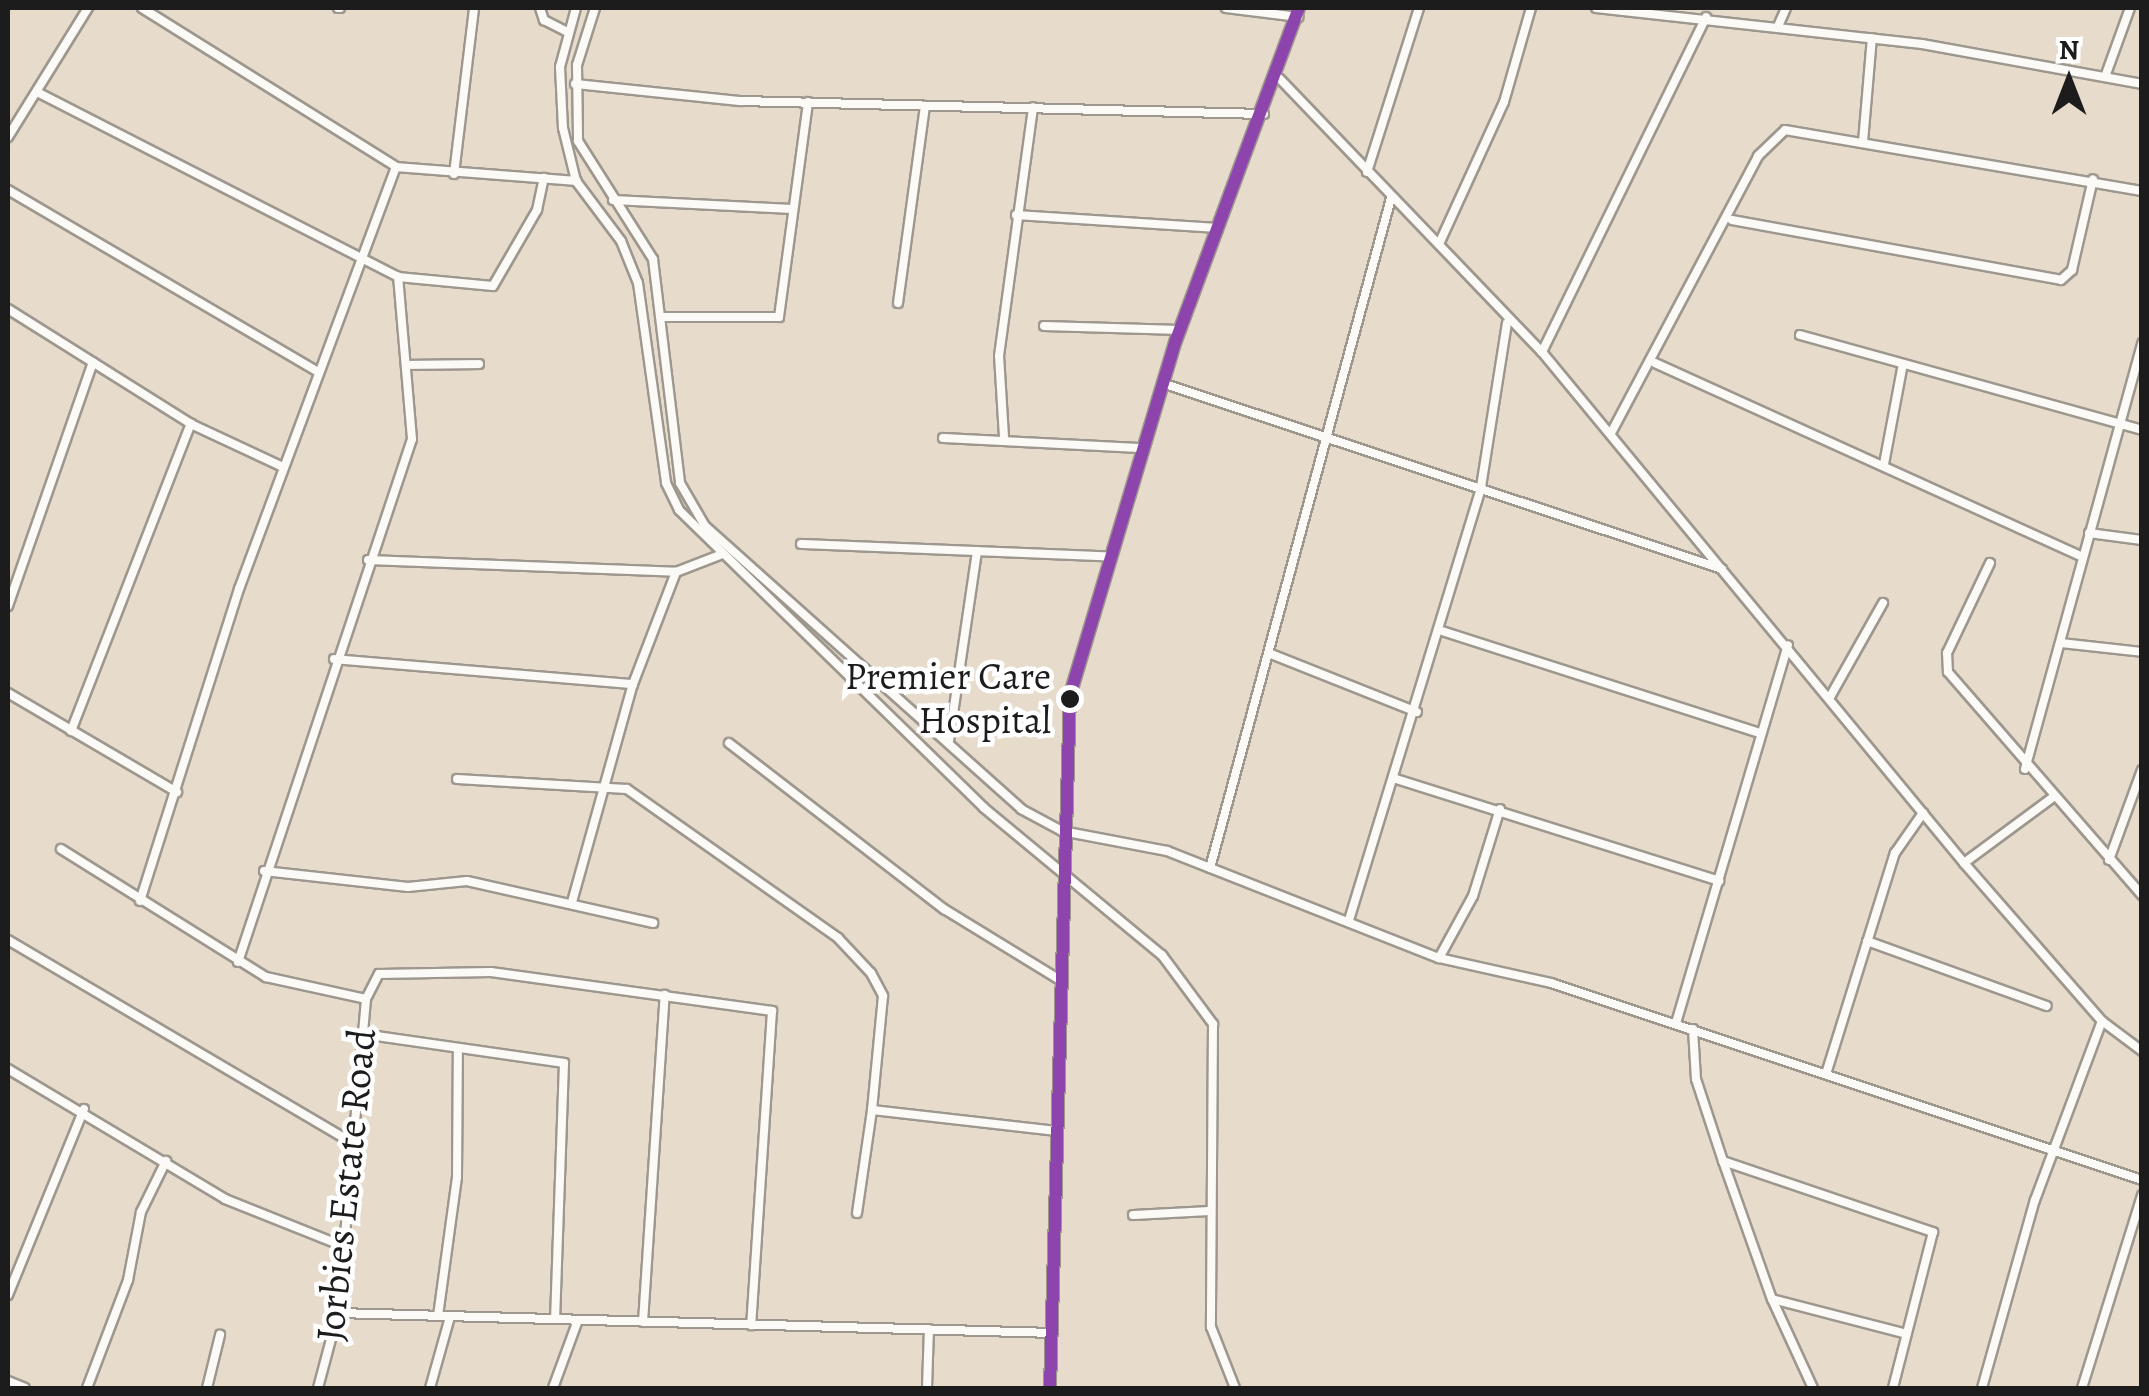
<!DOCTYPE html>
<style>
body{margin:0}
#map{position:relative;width:2149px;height:1396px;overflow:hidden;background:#e7dccc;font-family:Alegreya,serif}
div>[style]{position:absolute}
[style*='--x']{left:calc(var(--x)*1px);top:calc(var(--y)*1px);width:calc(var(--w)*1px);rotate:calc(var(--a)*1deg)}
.roads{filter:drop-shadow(2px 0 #9d978e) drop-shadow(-2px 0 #9d978e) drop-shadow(0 2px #9d978e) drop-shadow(0 -2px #9d978e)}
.minor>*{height:8px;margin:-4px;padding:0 4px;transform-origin:4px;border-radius:4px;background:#fbfaf7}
.tertiary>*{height:10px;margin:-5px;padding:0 5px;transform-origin:5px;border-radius:5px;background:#fbfaf7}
.bus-1>*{height:12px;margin:-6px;padding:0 6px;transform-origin:6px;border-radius:6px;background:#8e44ad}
.dots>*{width:28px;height:28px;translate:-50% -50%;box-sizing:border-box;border:5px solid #fff;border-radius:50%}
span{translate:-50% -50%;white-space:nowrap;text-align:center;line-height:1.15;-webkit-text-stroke:9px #fff;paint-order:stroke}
.bus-label{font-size:38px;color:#1c1c1c}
.right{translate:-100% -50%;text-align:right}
.street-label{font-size:40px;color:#1c1c1c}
.frame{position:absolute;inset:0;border:10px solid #1c1c1c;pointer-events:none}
.north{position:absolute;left:2019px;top:30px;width:100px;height:100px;-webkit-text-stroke:8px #fff;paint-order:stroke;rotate:0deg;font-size:28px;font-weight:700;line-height:40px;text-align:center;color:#1c1c1c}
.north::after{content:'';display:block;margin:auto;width:35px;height:45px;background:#1c1c1c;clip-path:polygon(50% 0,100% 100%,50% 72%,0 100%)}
</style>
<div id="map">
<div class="roads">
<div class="minor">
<div style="--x:142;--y:8;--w:300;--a:32"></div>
<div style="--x:396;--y:167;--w:181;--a:4.4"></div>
<div style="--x:338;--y:8;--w:2;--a:0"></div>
<div style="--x:540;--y:8;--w:13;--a:72"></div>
<div style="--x:544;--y:20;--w:27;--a:27"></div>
<div style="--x:576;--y:8;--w:61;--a:105.2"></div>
<div style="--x:560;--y:67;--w:61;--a:87.2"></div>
<div style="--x:563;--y:128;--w:55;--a:76.2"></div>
<div style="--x:576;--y:181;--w:75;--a:53.1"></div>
<div style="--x:621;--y:241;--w:45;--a:68"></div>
<div style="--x:638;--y:283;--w:202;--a:82"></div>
<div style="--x:666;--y:483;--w:30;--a:64"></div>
<div style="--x:679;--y:510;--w:426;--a:44.3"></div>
<div style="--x:984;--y:808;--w:231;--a:39.6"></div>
<div style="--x:1162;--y:955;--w:86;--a:53.5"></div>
<div style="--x:1213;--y:1024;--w:303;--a:90.4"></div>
<div style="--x:1211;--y:1327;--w:66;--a:68.5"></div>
<div style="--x:595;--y:8;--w:60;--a:107.5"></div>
<div style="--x:577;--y:65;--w:76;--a:89.2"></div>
<div style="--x:578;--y:141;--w:140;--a:57.6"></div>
<div style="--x:653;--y:259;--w:226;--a:83.1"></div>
<div style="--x:680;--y:483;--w:50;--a:59.8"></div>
<div style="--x:705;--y:526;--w:424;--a:41.8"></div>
<div style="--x:1021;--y:809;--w:47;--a:28.2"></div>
<div style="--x:1062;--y:831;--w:107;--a:10.8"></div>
<div style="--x:1167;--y:851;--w:292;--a:21.5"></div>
<div style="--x:1439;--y:958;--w:115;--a:12.6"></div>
<div style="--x:1551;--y:983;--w:623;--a:18.43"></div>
<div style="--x:1226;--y:8;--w:73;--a:7.1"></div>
<div style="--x:1596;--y:8;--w:328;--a:6.3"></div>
<div style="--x:1922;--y:44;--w:224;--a:10.3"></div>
<div style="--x:1779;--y:24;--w:17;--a:-66"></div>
<div style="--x:2105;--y:77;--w:73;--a:-70.1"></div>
<div style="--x:1280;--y:79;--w:378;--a:46.2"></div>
<div style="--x:1542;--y:352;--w:663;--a:50.45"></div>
<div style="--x:1964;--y:863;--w:210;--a:48.9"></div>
<div style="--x:2102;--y:1021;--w:50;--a:36.9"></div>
<div style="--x:575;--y:84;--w:166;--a:5.9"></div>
<div style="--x:740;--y:101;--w:524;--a:1.42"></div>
<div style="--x:37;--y:92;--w:406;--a:27.1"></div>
<div style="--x:398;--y:277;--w:95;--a:5.4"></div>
<div style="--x:493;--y:286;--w:88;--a:-59.9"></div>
<div style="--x:537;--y:210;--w:33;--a:-78"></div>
<div style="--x:8;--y:137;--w:152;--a:-58.2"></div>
<div style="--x:1863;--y:142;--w:104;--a:-85.1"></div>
<div style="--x:1367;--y:172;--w:172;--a:-72.4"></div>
<div style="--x:454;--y:174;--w:167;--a:-83.1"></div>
<div style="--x:8;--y:190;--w:357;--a:30.4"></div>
<div style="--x:613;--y:200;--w:180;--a:2.9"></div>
<div style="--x:1016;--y:215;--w:202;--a:3.7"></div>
<div style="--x:1732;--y:220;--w:334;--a:10.3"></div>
<div style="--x:2061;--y:280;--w:15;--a:-42"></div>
<div style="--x:2072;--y:270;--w:93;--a:-77"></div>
<div style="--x:1439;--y:244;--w:156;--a:-65.4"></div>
<div style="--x:1504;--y:102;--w:98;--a:-74"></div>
<div style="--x:898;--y:303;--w:199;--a:-82.2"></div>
<div style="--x:8;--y:309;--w:216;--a:32.1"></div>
<div style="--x:191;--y:424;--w:102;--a:25.1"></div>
<div style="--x:664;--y:317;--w:115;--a:0"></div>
<div style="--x:779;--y:317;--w:217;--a:-82.3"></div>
<div style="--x:1044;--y:326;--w:135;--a:1.7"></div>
<div style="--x:1800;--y:335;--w:355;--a:15.5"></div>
<div style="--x:1542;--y:352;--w:373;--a:-63.9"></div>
<div style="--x:1655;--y:363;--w:470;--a:24.4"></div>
<div style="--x:407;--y:365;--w:72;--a:-0.8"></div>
<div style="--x:1162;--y:383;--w:590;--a:18.37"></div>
<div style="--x:1611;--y:433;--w:314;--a:-62"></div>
<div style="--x:1758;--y:156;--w:37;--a:-44"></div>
<div style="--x:1785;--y:130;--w:362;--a:9.7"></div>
<div style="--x:1004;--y:437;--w:81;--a:-93.5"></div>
<div style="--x:999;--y:356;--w:251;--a:-82.2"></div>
<div style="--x:943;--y:438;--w:197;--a:2.9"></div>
<div style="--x:1884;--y:464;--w:97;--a:-79.3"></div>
<div style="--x:2089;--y:533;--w:53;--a:7.5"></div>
<div style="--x:801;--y:544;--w:305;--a:2.3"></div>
<div style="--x:368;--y:560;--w:308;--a:2.2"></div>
<div style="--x:676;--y:572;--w:47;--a:-21.1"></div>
<div style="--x:1990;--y:563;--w:100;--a:115.5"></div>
<div style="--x:1947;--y:653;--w:19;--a:87"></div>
<div style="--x:1948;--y:672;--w:296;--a:49"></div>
<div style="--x:8;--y:606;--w:258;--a:-70.8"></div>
<div style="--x:1442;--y:631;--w:334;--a:17.8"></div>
<div style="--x:2061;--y:643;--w:81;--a:6.3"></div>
<div style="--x:1271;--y:654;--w:157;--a:21.7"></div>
<div style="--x:334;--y:659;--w:300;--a:4.8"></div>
<div style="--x:8;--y:693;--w:196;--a:30.4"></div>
<div style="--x:1830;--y:697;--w:108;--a:-60.6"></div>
<div style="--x:71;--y:731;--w:330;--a:-68.7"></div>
<div style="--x:949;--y:741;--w:192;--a:-81.6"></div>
<div style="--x:729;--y:743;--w:272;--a:37.7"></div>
<div style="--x:944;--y:909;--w:136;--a:31.5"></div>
<div style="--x:2025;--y:769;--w:442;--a:-74.6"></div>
<div style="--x:457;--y:779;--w:170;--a:3.4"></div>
<div style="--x:627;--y:789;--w:258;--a:35.2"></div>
<div style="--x:838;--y:938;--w:48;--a:46.7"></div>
<div style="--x:871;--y:973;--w:26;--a:62"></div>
<div style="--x:883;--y:996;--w:115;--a:95.5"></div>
<div style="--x:872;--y:1110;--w:184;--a:6.5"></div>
<div style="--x:1396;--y:779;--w:339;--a:17.5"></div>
<div style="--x:61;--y:849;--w:242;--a:32"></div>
<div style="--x:266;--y:977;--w:102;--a:12.4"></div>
<div style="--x:2109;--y:860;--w:96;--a:-69.9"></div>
<div style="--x:1964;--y:863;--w:109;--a:-36.5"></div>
<div style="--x:1210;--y:868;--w:694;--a:-74.88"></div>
<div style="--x:264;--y:871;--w:145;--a:6.3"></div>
<div style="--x:408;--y:887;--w:59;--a:-5.8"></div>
<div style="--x:467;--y:881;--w:191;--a:12.7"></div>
<div style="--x:140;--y:901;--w:327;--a:-72.4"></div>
<div style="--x:239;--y:589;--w:450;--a:-69.6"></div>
<div style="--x:572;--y:902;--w:226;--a:-74.4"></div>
<div style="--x:633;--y:684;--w:120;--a:-69"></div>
<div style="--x:1349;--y:920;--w:453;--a:-73"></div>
<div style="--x:1481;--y:487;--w:166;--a:-81"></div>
<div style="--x:8;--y:940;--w:398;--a:30.5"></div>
<div style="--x:1867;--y:941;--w:191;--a:19.9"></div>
<div style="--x:1439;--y:958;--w:71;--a:-61.3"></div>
<div style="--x:1473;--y:896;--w:91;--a:-72.8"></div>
<div style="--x:238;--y:962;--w:551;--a:-71.6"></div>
<div style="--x:412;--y:439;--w:163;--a:-94.9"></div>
<div style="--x:1676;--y:1023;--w:394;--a:-73.5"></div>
<div style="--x:1693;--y:1029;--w:50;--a:86.6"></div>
<div style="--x:1696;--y:1079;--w:86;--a:71.8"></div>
<div style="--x:1723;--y:1161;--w:222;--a:18.7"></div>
<div style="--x:1933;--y:1232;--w:161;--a:104.4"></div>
<div style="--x:363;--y:1034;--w:203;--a:8.2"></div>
<div style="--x:564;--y:1063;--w:256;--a:92"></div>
<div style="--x:8;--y:1069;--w:253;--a:30.9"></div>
<div style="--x:225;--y:1199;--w:129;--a:21.8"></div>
<div style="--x:1826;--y:1074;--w:232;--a:-72.7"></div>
<div style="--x:1895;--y:853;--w:49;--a:-55"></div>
<div style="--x:1723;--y:1161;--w:146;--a:70.5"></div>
<div style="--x:1772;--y:1299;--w:139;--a:14.5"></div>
<div style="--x:857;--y:1213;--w:104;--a:-81.7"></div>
<div style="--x:1133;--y:1215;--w:77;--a:-3"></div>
<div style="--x:8;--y:1295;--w:201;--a:-67.8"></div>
<div style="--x:1772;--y:1299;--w:98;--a:65.3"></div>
<div style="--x:338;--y:1313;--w:714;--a:1.6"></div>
<div style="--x:438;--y:1316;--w:140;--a:-82.2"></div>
<div style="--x:457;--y:1177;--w:129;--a:-89.6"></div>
<div style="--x:643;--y:1322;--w:328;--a:-86.2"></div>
<div style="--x:8;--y:1381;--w:18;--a:22"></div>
<div style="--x:87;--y:1388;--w:116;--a:-69.2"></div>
<div style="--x:128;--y:1280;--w:69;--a:-79.2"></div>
<div style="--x:141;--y:1212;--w:57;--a:-63.9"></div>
<div style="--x:207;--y:1388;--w:55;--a:-76.2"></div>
<div style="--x:318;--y:1388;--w:78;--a:-75.1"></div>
<div style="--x:338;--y:1313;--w:315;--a:-84.9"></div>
<div style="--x:366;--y:999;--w:28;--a:-63"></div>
<div style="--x:379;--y:974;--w:112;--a:-1"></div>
<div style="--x:491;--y:972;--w:284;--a:7.9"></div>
<div style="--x:772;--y:1011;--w:315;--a:93.8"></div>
<div style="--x:430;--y:1388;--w:74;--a:-74.3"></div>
<div style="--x:553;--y:1388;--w:72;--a:-69.8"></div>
<div style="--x:927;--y:1388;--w:59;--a:-88.1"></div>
<div style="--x:1982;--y:1388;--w:195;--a:-74.3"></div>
<div style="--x:2035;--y:1200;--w:191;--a:-69.5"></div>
<div style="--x:2082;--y:1388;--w:202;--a:-72.7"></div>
</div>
<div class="tertiary">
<div style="--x:1050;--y:1388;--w:693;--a:-88.35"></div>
<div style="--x:1070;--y:695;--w:370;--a:-73.4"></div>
<div style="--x:1176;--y:340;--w:354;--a:-69.7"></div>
</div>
</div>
<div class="bus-1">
<div style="--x:1050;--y:1388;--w:693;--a:-88.35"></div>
<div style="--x:1070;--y:695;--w:370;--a:-73.4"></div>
<div style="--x:1176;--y:340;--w:354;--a:-69.7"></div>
</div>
<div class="dots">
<div style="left:1070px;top:699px;background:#1c1c1c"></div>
</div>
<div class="bus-label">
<span class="right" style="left:1051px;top:699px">Premier Care<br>Hospital</span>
</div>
<div class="street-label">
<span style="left:346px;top:1185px;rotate:-84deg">Jorbies Estate Road</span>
</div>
<div class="frame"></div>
<div class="north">N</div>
</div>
